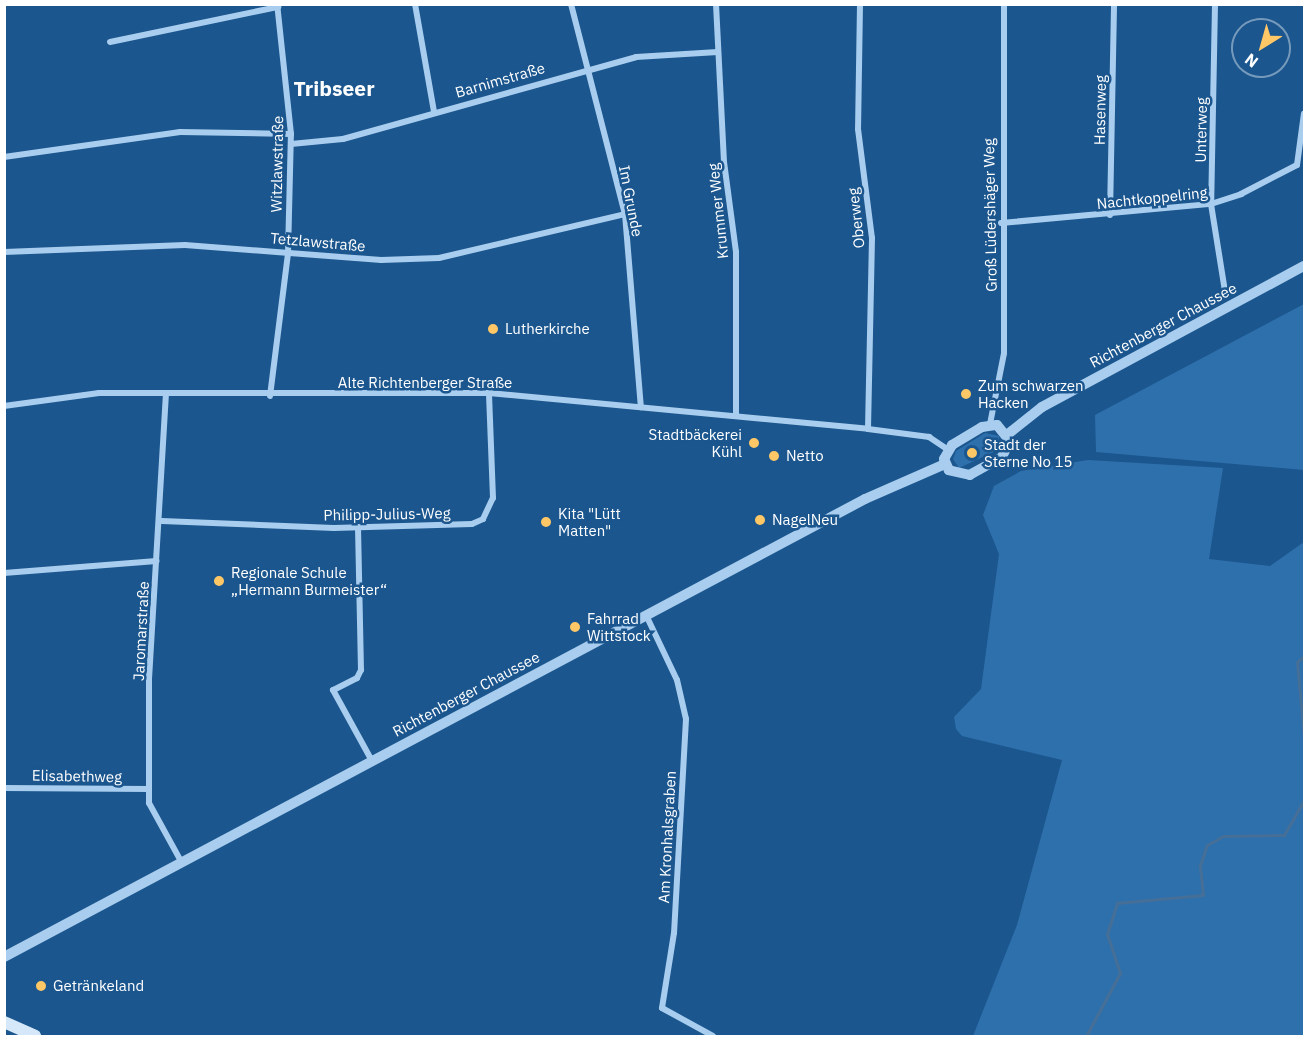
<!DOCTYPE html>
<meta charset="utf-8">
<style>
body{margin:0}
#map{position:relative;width:1309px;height:1041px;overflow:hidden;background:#1b568e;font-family:"IBM Plex Sans",sans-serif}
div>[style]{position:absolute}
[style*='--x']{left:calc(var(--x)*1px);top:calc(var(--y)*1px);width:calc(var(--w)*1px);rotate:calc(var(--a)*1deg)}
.green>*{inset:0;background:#2e70ac}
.stream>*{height:3px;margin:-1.5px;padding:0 1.5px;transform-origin:1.5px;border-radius:1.5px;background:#466f98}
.minor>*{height:6px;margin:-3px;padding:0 3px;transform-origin:3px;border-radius:3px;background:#a8cdee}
.tertiary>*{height:10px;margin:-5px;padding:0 5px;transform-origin:5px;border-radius:5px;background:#a8cdee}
.secondary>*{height:12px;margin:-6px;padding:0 6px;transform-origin:6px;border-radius:6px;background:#d5e8fa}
.dots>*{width:16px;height:16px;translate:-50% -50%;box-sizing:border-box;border:3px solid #1b568e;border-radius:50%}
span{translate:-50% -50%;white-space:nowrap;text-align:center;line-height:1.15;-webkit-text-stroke:5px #1b568e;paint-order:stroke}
.street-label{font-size:15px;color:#fff}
.poi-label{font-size:15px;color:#fff}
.left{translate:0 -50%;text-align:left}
.right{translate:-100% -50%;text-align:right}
.district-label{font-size:21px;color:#fff;font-weight:700}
.frame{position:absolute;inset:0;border:6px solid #fff;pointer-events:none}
.north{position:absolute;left:1231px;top:18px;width:60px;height:60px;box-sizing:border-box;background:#1b568e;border:2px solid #769abb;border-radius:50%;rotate:217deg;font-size:16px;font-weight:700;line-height:24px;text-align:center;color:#fff}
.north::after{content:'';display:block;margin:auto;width:21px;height:27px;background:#ffc765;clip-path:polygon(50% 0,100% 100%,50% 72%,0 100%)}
</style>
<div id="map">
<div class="green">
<div style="clip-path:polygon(1304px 304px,1304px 470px,1096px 452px,1095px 415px)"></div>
<div style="clip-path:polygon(985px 433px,999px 436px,1000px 449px,959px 468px,953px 459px,956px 451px)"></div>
<div style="clip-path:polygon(1088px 460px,1223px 468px,1209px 559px,1270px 566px,1304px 542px,1304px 1036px,973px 1036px,1017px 925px,1062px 760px,962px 736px,956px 729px,954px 717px,981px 689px,999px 554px,983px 515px,994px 486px,1021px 471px)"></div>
</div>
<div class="stream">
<div style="--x:1304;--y:656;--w:9;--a:139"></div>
<div style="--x:1297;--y:662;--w:76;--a:84.7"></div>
<div style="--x:1086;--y:1036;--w:72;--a:-61.6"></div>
<div style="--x:1120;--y:973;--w:41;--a:-108.4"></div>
<div style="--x:1107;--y:934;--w:33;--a:-72"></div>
<div style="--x:1117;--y:903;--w:86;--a:-5.3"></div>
<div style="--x:1203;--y:895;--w:30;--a:-96"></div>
<div style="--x:1200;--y:865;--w:21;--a:-71"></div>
<div style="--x:1207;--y:845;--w:18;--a:-29"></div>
<div style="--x:1223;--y:836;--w:61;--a:-0.9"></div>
<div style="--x:1284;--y:835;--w:40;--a:-60.3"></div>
</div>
<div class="minor">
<div style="--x:415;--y:4;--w:110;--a:80"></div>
<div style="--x:571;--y:4;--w:217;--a:75.6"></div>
<div style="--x:625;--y:214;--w:194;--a:85.3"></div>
<div style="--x:716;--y:4;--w:158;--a:87.1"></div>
<div style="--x:724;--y:162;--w:91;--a:82.4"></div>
<div style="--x:736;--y:252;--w:163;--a:90"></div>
<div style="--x:860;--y:4;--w:125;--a:90.9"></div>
<div style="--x:858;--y:129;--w:110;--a:82.7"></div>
<div style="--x:872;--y:238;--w:191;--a:91.2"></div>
<div style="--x:1215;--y:4;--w:200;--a:91.1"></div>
<div style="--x:1211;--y:204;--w:88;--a:80.9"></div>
<div style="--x:110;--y:42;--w:172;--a:-11.8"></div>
<div style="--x:291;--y:144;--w:52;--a:-5.5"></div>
<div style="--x:343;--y:139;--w:304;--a:-15.6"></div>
<div style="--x:636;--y:57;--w:82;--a:-3.5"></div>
<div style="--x:4;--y:157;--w:178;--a:-8.1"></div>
<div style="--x:180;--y:132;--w:111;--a:1"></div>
<div style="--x:1110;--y:215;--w:211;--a:-88.9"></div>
<div style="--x:1001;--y:223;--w:211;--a:-5.2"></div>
<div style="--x:1211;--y:204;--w:32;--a:-18"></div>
<div style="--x:1241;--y:194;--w:63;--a:-27.4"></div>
<div style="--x:1297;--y:165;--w:52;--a:-82.3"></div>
<div style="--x:4;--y:252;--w:181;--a:-2.2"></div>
<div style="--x:185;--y:245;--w:197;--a:4.4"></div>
<div style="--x:381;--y:260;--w:58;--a:-2"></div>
<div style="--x:439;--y:258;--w:191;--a:-13.3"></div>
<div style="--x:166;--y:393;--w:285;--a:93.4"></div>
<div style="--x:149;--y:677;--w:126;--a:90"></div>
<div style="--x:149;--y:803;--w:68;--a:61.2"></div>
<div style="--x:270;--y:396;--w:143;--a:-82.8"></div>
<div style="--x:288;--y:254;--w:120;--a:-88.6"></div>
<div style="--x:291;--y:134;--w:131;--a:-96.1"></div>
<div style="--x:4;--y:406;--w:96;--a:-7.8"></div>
<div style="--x:99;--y:393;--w:390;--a:0"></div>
<div style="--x:489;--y:393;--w:381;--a:5.4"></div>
<div style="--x:868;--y:429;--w:62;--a:7.5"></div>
<div style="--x:929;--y:437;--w:23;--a:34"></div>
<div style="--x:990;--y:424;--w:72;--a:-78.8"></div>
<div style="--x:1004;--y:353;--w:349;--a:-90"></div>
<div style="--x:162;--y:521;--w:172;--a:2.3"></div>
<div style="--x:334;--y:528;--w:138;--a:-1.7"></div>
<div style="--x:472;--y:524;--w:12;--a:-24"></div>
<div style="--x:483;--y:519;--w:23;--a:-65"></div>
<div style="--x:493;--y:498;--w:105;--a:-92.2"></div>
<div style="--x:358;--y:527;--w:143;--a:88.8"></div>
<div style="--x:361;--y:670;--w:9;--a:117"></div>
<div style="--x:357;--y:678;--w:27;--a:153"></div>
<div style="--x:333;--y:690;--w:81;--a:61.2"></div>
<div style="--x:4;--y:573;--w:153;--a:-4.5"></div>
<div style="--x:646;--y:615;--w:72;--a:64.5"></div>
<div style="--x:677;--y:680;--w:40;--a:77"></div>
<div style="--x:686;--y:719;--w:214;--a:93.2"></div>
<div style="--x:674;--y:933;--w:76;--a:99.1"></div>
<div style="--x:662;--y:1008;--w:58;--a:28.8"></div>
<div style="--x:4;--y:788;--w:145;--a:0.4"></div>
</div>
<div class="tertiary">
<div style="--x:997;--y:425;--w:21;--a:51"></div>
<div style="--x:1010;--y:441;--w:18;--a:117"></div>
<div style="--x:1002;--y:457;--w:37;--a:151"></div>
<div style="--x:970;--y:475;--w:22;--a:-167"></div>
<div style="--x:949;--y:470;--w:12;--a:-114"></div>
<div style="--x:944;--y:459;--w:16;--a:-60"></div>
<div style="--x:952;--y:445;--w:35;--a:-31"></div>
<div style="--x:982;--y:427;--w:15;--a:-8"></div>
<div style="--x:1008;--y:434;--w:43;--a:-38.5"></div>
<div style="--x:1042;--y:407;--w:298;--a:-28.3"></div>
<div style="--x:4;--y:957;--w:975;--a:-28.01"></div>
<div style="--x:865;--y:499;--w:87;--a:-23.6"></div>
</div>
<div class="secondary">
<div style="--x:4;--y:1022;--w:34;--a:24"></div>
</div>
<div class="dots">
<div style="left:493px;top:329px;background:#ffc765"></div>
<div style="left:966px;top:394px;background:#ffc765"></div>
<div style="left:754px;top:443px;background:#ffc765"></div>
<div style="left:972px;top:453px;background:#ffc765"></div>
<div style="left:774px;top:456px;background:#ffc765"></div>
<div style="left:760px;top:520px;background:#ffc765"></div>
<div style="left:546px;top:522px;background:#ffc765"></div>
<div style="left:219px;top:581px;background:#ffc765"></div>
<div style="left:575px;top:627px;background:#ffc765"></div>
<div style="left:41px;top:986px;background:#ffc765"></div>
</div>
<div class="street-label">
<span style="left:500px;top:80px;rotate:-16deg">Barnimstraße</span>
<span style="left:1100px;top:110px;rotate:-89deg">Hasenweg</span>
<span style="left:1201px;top:130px;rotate:-89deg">Unterweg</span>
<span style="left:277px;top:164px;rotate:-89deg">Witzlawstraße</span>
<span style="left:1152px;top:198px;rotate:-6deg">Nachtkoppelring</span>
<span style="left:631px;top:201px;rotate:79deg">Im Grunde</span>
<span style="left:718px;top:211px;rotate:-96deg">Krummer Weg</span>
<span style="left:990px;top:215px;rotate:-91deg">Groß Lüdershäger Weg</span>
<span style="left:856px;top:218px;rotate:-96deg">Oberweg</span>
<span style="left:318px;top:242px;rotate:5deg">Tetzlawstraße</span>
<span style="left:1163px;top:325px;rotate:-28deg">Richtenberger Chaussee</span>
<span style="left:425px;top:383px">Alte Richtenberger Straße</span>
<span style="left:387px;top:514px;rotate:-1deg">Philipp-Julius-Weg</span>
<span style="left:141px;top:631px;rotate:-87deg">Jaromarstraße</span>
<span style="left:466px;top:694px;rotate:-28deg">Richtenberger Chaussee</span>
<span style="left:77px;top:776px;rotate:1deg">Elisabethweg</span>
<span style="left:667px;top:837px;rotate:-87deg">Am Kronhalsgraben</span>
</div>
<div class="poi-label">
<span class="left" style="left:505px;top:329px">Lutherkirche</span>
<span class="left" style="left:978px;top:394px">Zum schwarzen<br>Hacken</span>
<span class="right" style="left:742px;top:443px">Stadtbäckerei<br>Kühl</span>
<span class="left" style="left:984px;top:453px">Stadt der<br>Sterne No 15</span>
<span class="left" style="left:786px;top:456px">Netto</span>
<span class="left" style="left:558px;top:522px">Kita "Lütt<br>Matten"</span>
<span class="left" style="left:772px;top:520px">NagelNeu</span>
<span class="left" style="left:231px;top:581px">Regionale Schule<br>„Hermann Burmeister“</span>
<span class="left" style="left:587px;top:627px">Fahrrad<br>Wittstock</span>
<span class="left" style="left:53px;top:986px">Getränkeland</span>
</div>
<div class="district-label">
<span style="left:334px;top:88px">Tribseer</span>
</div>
<div class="frame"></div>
<div class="north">N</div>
</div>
